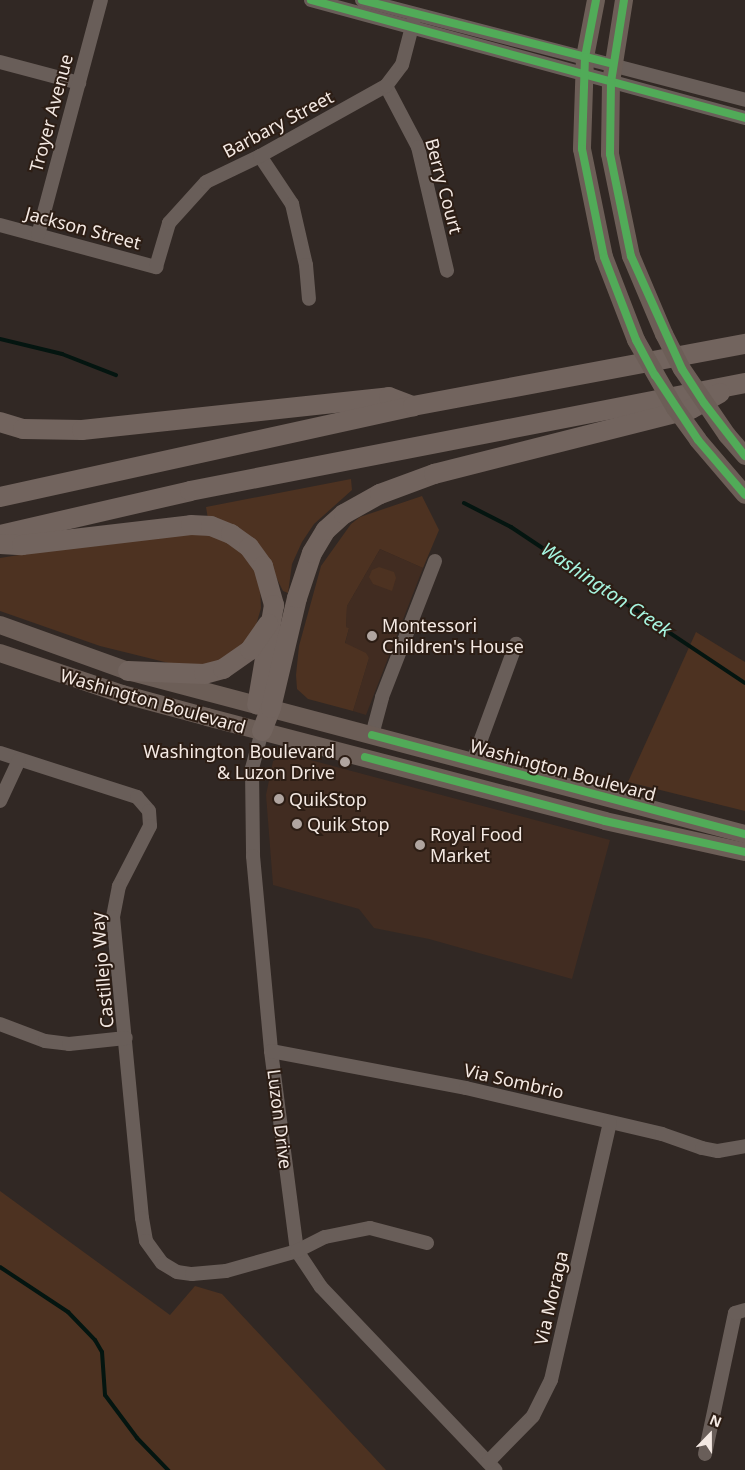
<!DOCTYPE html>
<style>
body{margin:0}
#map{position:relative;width:745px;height:1470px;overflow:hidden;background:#312824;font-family:"Noto Sans",sans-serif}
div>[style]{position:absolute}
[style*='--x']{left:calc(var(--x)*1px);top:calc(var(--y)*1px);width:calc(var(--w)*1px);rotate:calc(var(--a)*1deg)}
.built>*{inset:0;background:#412c21}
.green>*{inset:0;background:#4d3221}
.stream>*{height:4px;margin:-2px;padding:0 2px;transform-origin:2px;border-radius:2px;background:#041510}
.minor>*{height:14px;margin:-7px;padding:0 7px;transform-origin:7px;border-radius:7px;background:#695e59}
.major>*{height:18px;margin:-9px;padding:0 9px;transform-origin:9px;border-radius:9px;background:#6c5e57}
.highway>*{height:20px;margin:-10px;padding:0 10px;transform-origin:10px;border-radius:10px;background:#72645e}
.major-bridge>*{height:18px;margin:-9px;padding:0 9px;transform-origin:9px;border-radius:9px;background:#6c5e57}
.cycleway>*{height:8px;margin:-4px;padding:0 4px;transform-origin:4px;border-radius:4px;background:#51ab58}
.dots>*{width:14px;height:14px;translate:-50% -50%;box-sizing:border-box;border:2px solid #2c1d14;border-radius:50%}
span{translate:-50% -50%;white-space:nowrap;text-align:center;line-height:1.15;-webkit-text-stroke:4px #2c1d14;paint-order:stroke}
.street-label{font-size:18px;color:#f4e9e3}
.poi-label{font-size:18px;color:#f4e9e3}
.left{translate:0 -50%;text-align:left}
.right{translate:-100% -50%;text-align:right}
.water-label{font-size:19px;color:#a6f5e0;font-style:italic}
.north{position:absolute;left:685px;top:1410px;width:50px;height:50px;-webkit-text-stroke:4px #2c1d14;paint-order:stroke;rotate:22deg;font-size:14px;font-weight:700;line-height:20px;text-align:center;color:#f4e9e3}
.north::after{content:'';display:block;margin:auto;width:18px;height:22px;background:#f4e9e3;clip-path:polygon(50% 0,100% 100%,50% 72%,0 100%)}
</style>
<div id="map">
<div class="built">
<div style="clip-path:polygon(380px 549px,423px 568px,366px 715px,353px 711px,369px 658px,345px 644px,349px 628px,346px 627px,347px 606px)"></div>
<div style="clip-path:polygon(288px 754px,610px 840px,572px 979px,429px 939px,374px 928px,359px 909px,273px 885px,266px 795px,273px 761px)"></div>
</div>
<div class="green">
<div style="clip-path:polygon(351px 479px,352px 490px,314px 524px,302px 542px,292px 564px,288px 593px,283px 591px,265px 555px,208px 519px,206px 507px)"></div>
<div style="clip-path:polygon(422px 496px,439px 530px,423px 568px,380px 549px,347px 606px,346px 627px,349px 628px,345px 643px,366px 653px,369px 658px,353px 711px,308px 699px,297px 689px,296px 675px,299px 646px,321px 566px,351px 524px,360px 517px)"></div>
<div style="clip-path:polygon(155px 533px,212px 533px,231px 541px,253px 565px,260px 587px,261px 608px,255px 629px,245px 644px,228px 657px,210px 665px,189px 668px,100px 646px,0 611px,0 558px)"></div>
<div style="clip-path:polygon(379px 567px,394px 572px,396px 578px,392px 591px,373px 584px,369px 577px,372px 570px)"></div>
<div style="clip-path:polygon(696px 632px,745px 662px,745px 811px,628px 782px)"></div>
<div style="clip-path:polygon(0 1191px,170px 1315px,195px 1286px,222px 1294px,386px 1470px,0 1470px)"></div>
</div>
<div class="stream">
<div style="--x:0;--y:339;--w:64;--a:13.6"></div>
<div style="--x:62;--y:354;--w:58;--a:21.3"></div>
<div style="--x:464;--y:503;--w:53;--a:27.1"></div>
<div style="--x:511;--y:527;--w:281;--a:33.7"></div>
<div style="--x:0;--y:1267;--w:82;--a:33.5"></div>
<div style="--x:68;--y:1312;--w:39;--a:46"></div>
<div style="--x:95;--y:1340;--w:14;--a:60"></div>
<div style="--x:102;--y:1352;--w:43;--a:86"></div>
<div style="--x:105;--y:1395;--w:54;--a:53.3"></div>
<div style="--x:137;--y:1438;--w:45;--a:45.9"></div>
</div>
<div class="minor">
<div style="--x:311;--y:0;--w:450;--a:15.2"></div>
<div style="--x:362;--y:0;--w:396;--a:14.6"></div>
<div style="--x:0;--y:62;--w:82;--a:14.9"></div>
<div style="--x:386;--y:86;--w:69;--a:62.3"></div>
<div style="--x:418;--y:147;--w:127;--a:76.8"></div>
<div style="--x:260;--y:156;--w:58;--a:56.3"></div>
<div style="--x:292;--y:204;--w:63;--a:77.1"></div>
<div style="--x:306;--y:265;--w:34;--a:85"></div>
<div style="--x:0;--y:225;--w:162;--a:15.1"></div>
<div style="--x:156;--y:267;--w:46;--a:-73.5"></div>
<div style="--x:169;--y:223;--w:55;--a:-47.9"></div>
<div style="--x:206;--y:182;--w:60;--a:-25.7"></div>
<div style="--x:260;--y:156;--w:144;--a:-29.1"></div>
<div style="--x:386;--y:86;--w:26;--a:-53"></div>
<div style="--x:402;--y:65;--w:52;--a:-75.4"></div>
<div style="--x:38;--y:235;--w:243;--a:-75"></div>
<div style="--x:262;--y:731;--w:39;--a:105"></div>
<div style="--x:252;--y:769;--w:87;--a:89.3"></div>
<div style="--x:253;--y:856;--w:196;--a:84.7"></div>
<div style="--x:271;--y:1051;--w:202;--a:82.6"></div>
<div style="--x:297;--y:1251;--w:43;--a:56.3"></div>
<div style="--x:321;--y:1287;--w:253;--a:46.4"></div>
<div style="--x:372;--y:735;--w:39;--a:-75"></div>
<div style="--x:382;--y:697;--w:146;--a:-68.7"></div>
<div style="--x:0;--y:753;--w:144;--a:17.8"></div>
<div style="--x:137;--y:797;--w:18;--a:49"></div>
<div style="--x:149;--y:811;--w:15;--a:86"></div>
<div style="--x:150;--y:826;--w:68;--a:117.3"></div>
<div style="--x:119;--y:886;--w:32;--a:101"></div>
<div style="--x:113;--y:917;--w:302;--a:84.5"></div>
<div style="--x:142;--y:1218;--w:23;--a:80"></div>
<div style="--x:146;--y:1241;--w:27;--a:54"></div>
<div style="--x:162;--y:1263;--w:17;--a:31"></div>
<div style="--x:177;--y:1272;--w:15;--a:8"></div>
<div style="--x:192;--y:1274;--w:34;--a:-5"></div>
<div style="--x:226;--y:1271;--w:74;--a:-15.7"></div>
<div style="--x:297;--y:1251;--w:31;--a:-27"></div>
<div style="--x:325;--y:1237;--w:46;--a:-11.3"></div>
<div style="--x:370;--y:1228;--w:59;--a:14.7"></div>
<div style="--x:473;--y:761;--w:125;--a:-69.8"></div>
<div style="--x:0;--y:801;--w:45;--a:-65.1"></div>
<div style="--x:0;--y:1024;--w:48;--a:20.7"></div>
<div style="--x:45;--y:1041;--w:24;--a:7"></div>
<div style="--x:69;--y:1044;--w:57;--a:-6"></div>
<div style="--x:271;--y:1051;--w:198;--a:10.7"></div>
<div style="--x:466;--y:1088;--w:201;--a:13.2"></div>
<div style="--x:662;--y:1134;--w:42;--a:19.3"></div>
<div style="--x:702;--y:1148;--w:16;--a:11"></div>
<div style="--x:718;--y:1151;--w:27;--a:-10"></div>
<div style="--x:705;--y:1454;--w:144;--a:-78"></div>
<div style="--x:735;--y:1313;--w:10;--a:-17"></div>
<div style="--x:488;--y:1462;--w:64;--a:-45.6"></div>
<div style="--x:533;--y:1416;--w:40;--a:-63.4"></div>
<div style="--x:551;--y:1380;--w:264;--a:-77.1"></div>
</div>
<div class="major">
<div style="--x:596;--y:0;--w:58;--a:100.9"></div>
<div style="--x:585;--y:57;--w:92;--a:91.9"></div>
<div style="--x:582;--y:149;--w:110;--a:78.5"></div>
<div style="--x:604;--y:257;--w:89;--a:68.9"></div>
<div style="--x:624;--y:0;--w:83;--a:99"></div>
<div style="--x:611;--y:82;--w:72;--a:90.8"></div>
<div style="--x:610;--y:154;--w:104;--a:78.4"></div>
<div style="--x:631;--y:256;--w:85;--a:67.1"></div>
<div style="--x:727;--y:435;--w:28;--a:49"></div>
<div style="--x:698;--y:440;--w:72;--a:49.5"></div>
<div style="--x:0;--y:625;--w:136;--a:19.8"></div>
<div style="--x:128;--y:671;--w:638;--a:14.8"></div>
<div style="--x:0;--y:653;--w:129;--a:18.6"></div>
<div style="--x:122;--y:694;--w:88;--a:15.1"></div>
<div style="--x:207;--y:717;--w:411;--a:14.6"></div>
<div style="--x:605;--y:821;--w:143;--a:12.5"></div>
</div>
<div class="highway">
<div style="--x:0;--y:422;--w:24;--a:17"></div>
<div style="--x:23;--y:429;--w:59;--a:1"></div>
<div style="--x:82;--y:430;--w:309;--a:-6.1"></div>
<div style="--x:389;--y:397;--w:26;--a:21"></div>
<div style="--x:0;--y:497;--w:423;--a:-12.4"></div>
<div style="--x:413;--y:406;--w:338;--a:-10.6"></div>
<div style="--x:0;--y:535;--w:195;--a:-13"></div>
<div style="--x:190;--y:491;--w:565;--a:-11.01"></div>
<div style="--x:0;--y:544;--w:22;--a:3"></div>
<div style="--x:22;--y:545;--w:170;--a:-6.7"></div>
<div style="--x:191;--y:525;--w:20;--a:3"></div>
<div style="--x:211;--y:526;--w:22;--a:22"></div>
<div style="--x:231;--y:534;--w:22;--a:36"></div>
<div style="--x:249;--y:547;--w:24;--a:54"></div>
<div style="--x:263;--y:566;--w:41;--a:74.2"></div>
<div style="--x:274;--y:605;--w:101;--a:99.6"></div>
<div style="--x:128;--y:671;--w:76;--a:2.3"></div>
<div style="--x:204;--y:674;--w:20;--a:-15"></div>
<div style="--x:223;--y:669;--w:33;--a:-35"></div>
<div style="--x:250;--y:650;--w:32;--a:-55"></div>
<div style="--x:262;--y:731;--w:25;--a:-69"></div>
<div style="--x:271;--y:708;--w:113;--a:-76.7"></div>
<div style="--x:297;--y:598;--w:47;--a:-71.6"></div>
<div style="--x:312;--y:553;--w:27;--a:-59"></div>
<div style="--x:326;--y:530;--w:24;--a:-42"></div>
<div style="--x:344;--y:514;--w:41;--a:-29.1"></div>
<div style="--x:380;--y:494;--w:58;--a:-20.3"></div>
<div style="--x:434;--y:474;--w:265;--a:-14.2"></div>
<div style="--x:691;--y:409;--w:33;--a:-29"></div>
</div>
<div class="major-bridge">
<div style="--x:664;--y:334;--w:39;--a:63"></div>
<div style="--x:682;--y:369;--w:80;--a:55.7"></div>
<div style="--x:636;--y:340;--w:78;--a:60.2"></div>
<div style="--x:675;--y:408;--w:39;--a:54"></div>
</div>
<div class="cycleway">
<div style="--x:311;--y:0;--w:450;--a:15.2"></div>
<div style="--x:362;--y:0;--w:259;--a:14.3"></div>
<div style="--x:596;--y:0;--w:58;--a:100.9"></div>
<div style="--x:585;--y:57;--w:92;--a:91.9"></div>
<div style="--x:582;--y:149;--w:110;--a:78.5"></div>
<div style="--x:604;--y:257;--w:89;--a:68.9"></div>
<div style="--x:636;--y:340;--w:40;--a:62"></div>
<div style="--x:655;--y:375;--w:78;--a:56.5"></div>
<div style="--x:698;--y:440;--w:72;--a:49.5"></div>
<div style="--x:624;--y:0;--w:83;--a:99"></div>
<div style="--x:611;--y:82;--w:72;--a:90.8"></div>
<div style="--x:610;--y:154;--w:104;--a:78.4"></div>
<div style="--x:631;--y:256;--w:124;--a:65.7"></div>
<div style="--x:682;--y:369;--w:40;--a:57.1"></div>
<div style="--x:704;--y:403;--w:67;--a:52.3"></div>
<div style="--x:372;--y:735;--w:386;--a:14.9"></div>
<div style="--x:365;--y:757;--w:248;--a:14.9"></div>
<div style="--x:605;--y:821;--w:143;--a:12.5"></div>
</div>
<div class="dots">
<div style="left:372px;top:636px;background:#b0a5a0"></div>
<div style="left:345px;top:762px;background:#b0a5a0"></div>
<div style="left:279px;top:799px;background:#b0a5a0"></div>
<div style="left:297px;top:824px;background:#b0a5a0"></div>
<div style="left:420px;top:845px;background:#b0a5a0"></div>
</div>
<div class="street-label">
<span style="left:51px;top:113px;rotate:-75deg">Troyer Avenue</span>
<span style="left:278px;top:124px;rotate:-28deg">Barbary Street</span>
<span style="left:444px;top:186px;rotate:75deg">Berry Court</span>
<span style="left:83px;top:228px;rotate:15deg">Jackson Street</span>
<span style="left:153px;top:701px;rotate:16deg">Washington Boulevard</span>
<span style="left:563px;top:770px;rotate:15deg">Washington Boulevard</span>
<span style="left:102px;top:970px;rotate:-95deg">Castillejo Way</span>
<span style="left:514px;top:1081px;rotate:13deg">Via Sombrio</span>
<span style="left:280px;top:1119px;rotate:83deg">Luzon Drive</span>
<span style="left:551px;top:1298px;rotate:-77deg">Via Moraga</span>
</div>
<div class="poi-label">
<span class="left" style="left:382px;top:636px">Montessori<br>Children's House</span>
<span class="right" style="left:335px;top:762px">Washington Boulevard<br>&amp; Luzon Drive</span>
<span class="left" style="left:289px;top:799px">QuikStop</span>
<span class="left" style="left:307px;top:824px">Quik Stop</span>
<span class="left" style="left:430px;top:845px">Royal Food<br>Market</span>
</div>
<div class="water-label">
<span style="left:606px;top:590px;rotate:34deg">Washington Creek</span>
</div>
<div class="north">N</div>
</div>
